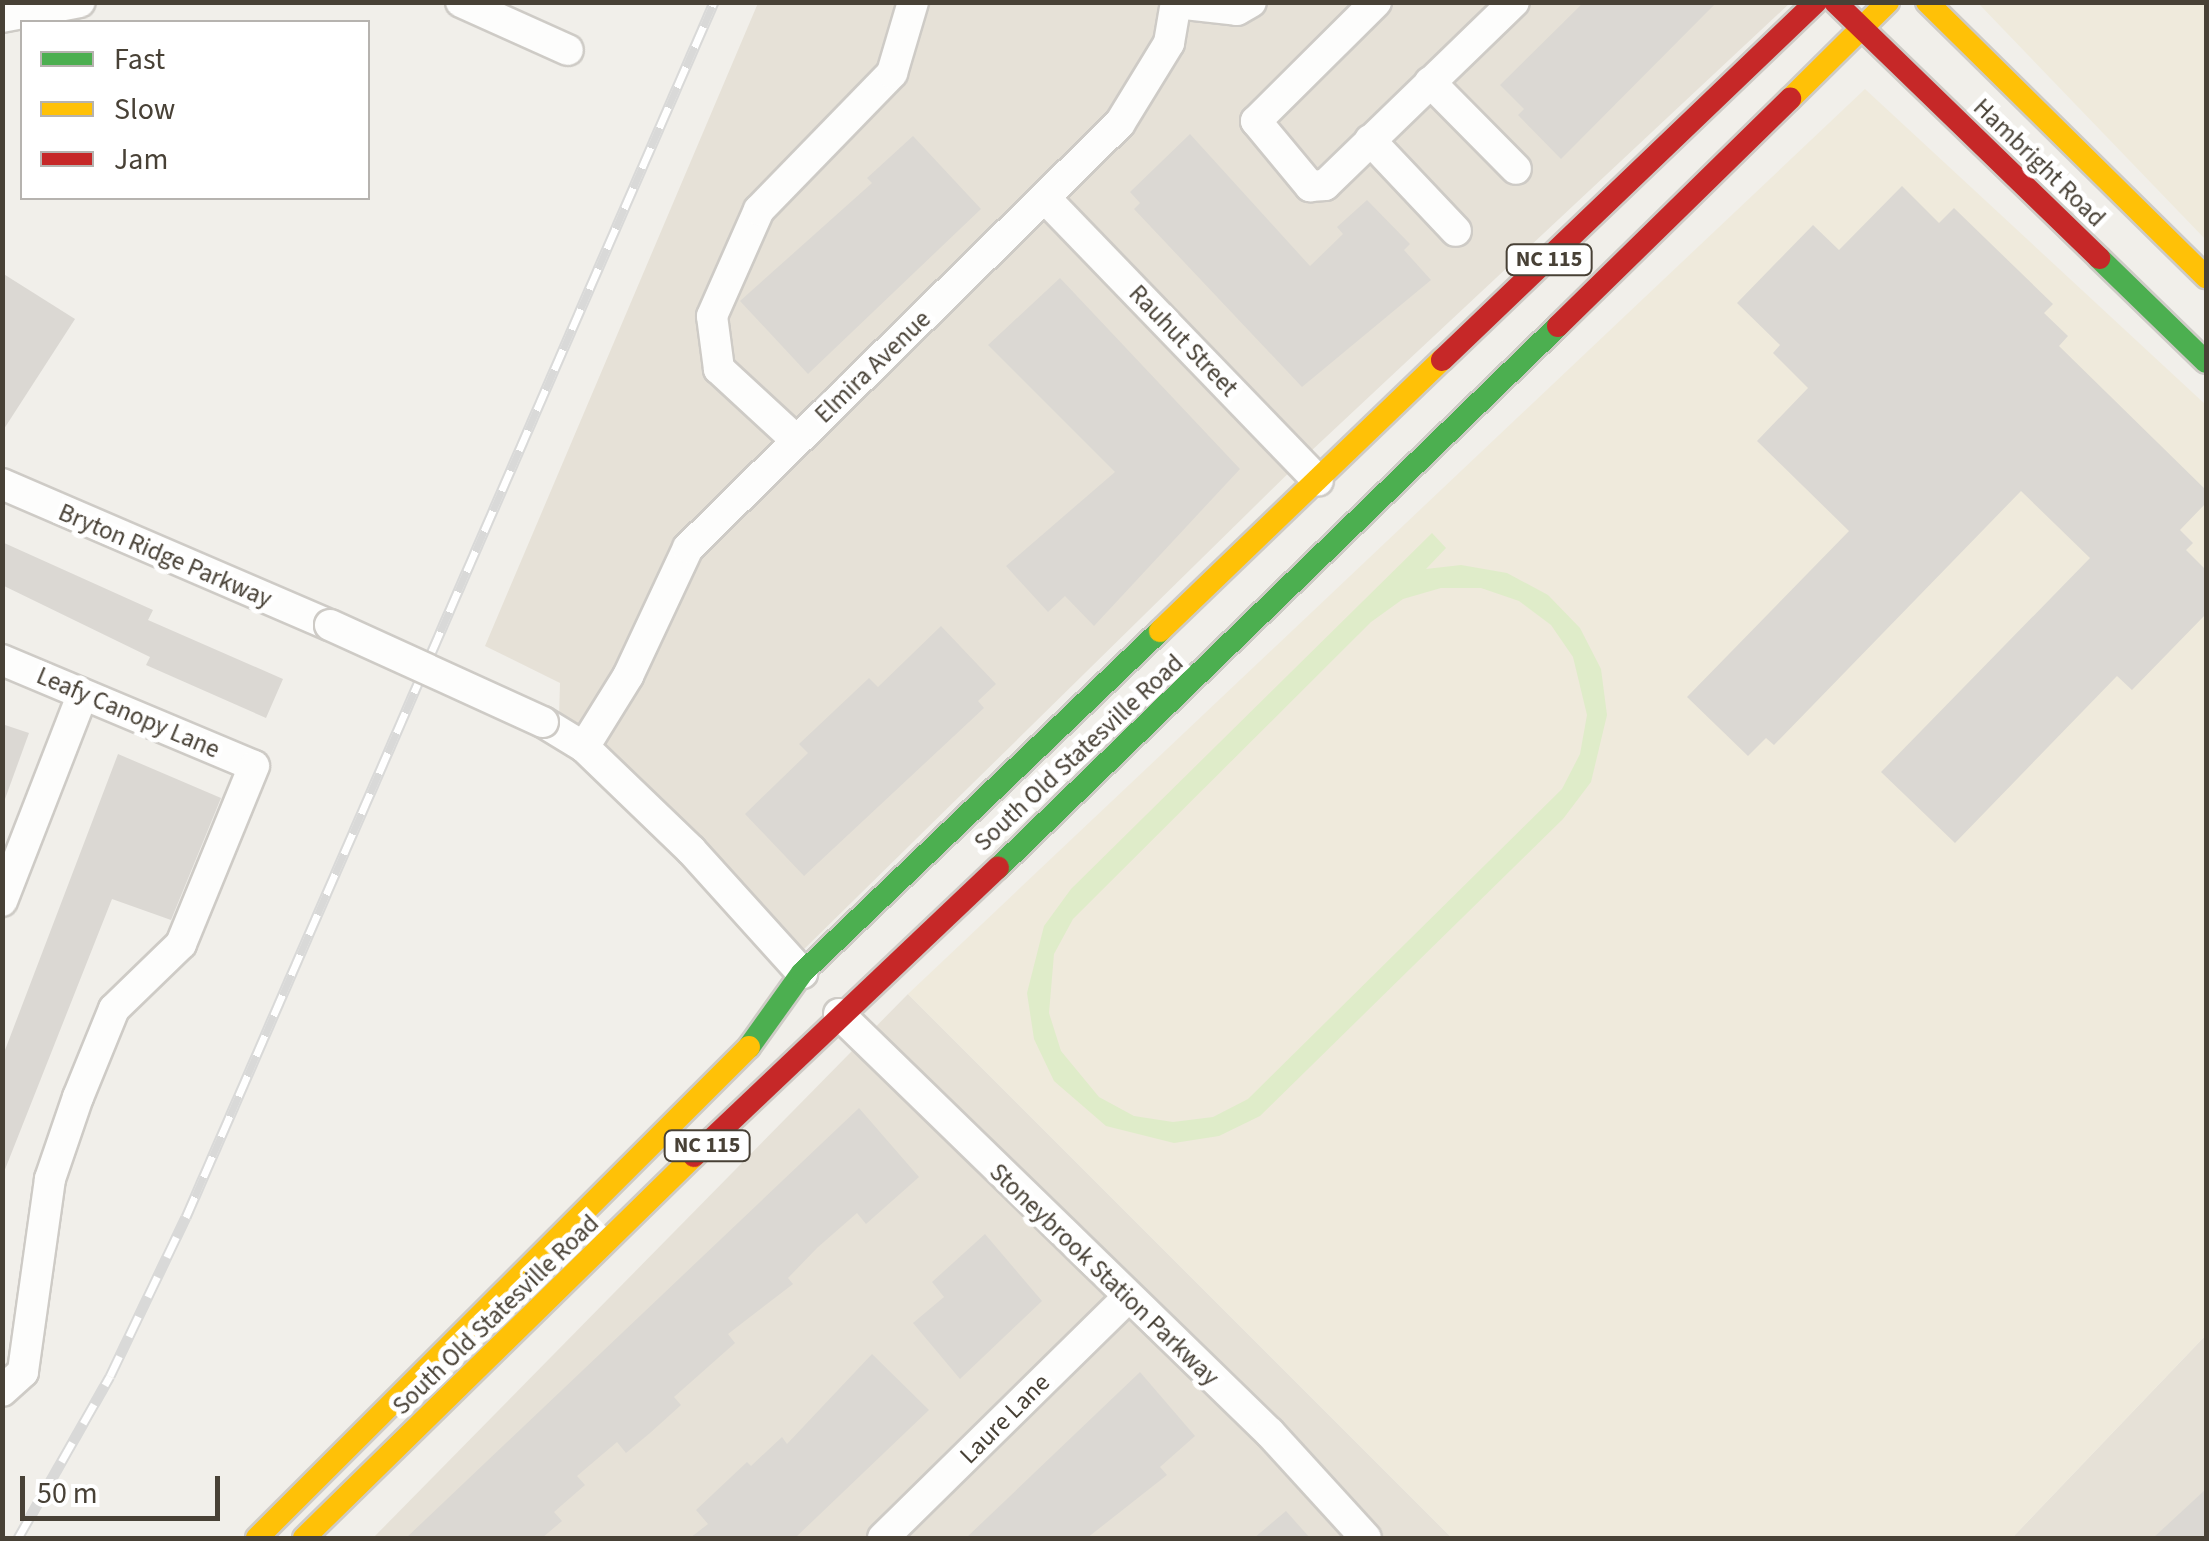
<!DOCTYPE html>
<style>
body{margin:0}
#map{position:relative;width:2209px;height:1541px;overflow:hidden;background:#f1efea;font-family:"Source Sans 3",sans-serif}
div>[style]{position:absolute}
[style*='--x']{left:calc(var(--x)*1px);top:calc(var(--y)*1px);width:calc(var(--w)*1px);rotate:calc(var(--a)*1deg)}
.residential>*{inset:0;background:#e6e1d7}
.education>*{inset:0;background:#efeadc}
.green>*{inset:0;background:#dfecc9}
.building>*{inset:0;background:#dbd8d3}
.roads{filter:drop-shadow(2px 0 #cecbc6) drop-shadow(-2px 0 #cecbc6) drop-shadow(0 2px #cecbc6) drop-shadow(0 -2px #cecbc6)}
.street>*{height:30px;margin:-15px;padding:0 15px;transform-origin:15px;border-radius:15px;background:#fdfdfc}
.fast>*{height:22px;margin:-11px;padding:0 11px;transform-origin:11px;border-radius:11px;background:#4caf50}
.slow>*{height:22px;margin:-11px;padding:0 11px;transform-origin:11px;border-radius:11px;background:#ffc107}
.jam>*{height:22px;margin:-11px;padding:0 11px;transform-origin:11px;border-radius:11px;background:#c62828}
.rail>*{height:11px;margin-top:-5.5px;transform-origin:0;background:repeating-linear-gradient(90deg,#fff 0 22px,#d9d9d8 0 44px);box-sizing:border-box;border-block:2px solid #d9d9d8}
.bridges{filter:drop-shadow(2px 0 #cecbc6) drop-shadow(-2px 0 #cecbc6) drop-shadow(0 2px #cecbc6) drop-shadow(0 -2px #cecbc6)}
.street-bridge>*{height:30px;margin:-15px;padding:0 15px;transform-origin:15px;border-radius:15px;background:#fdfdfc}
span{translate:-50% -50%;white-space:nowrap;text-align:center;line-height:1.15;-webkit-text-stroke:10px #fff;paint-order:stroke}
.shield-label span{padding:2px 8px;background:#fff;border:2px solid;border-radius:8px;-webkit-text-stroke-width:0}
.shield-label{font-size:22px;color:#484136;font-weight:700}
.street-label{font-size:25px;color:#484136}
.frame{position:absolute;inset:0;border:5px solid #484136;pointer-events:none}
.legend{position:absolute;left:20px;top:20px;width:350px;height:180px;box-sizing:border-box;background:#fff;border:2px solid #b6b3af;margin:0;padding:12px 18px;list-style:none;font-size:30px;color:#484136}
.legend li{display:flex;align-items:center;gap:20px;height:50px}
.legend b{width:50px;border:2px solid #b6b3af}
.scale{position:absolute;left:20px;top:1476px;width:200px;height:45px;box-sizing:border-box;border:5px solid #484136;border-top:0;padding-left:12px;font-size:30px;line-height:35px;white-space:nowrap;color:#484136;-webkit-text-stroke:8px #fff;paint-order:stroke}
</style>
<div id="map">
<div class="residential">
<div style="clip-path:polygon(758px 3px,1790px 3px,1310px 452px,797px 956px,559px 718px,560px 683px,485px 646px)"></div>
<div style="clip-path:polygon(908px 994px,1452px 1538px,373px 1538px)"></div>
<div style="clip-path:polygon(2206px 1335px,2206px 1538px,2012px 1538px)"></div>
</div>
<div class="education">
<div style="clip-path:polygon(1978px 3px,2206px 3px,2206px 240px)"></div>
<div style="clip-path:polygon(1865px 89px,2206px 405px,2206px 1335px,2012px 1538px,1452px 1538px,908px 994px)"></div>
</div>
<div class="green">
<div style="clip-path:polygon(evenodd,1432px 533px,1446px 548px,1426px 569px,1461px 565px,1507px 573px,1548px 595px,1580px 628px,1601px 669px,1607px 715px,1591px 782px,1563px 819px,1260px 1116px,1219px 1136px,1174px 1143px,1106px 1126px,1054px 1081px,1034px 1039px,1027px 993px,1044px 926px,1071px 889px,1432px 533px,1441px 588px,1481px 588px,1519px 601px,1551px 625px,1573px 657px,1587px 715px,1580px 754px,1562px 789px,1248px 1099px,1213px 1117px,1173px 1122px,1134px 1116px,1099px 1097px,1061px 1051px,1049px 1013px,1054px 954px,1073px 919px,1371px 622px,1403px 599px,1441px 588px)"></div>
</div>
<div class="building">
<div style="clip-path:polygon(1584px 2px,1717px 2px,1561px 159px,1518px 115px,1524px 109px,1500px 85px)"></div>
<div style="clip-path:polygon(1190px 134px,1310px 266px,1343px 234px,1337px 227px,1367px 200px,1410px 244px,1404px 250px,1431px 280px,1302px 387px,1134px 209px,1140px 203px,1130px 192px)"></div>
<div style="clip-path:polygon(913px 136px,981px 209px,808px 374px,740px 301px,872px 183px,867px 178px)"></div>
<div style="clip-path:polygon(1902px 186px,1939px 223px,1954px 208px,2053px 304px,2044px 313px,2068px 336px,2059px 346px,2206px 490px,2206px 503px,2180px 530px,2193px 543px,2186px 550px,2206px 570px,2206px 614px,2132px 690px,2117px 676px,1955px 843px,1881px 772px,2090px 558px,2021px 491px,1774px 745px,1766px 738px,1748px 756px,1687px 697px,1849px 531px,1757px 441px,1808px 388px,1773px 353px,1780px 345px,1737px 303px,1813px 225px,1839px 250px)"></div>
<div style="clip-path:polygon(2px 273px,75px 319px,2px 432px)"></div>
<div style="clip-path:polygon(1060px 278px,1240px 469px,1094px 626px,1065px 596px,1048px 612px,1006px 566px,1115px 472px,988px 345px)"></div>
<div style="clip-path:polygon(2px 542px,153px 610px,148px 620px,283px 679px,266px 718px,146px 665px,150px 657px,2px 585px)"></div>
<div style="clip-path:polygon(941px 626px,996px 684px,978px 701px,984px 708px,804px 876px,745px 814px,808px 753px,799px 744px,869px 678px,878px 687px)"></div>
<div style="clip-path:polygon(2px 724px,29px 733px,5px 799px,2px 798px)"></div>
<div style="clip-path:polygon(118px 754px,221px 798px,171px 920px,112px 899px,2px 1177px,2px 1058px)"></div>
<div style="clip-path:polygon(859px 1108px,919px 1177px,866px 1224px,857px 1213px,817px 1248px,788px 1278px,793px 1284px,728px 1334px,735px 1343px,674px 1397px,681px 1405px,650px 1433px,626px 1453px,617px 1442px,577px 1476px,585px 1485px,554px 1512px,562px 1521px,542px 1538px,406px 1538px)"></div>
<div style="clip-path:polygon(985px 1234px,1042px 1301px,960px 1379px,913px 1323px,944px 1297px,932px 1282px)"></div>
<div style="clip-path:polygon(872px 1354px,929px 1410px,795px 1538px,690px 1538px,708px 1524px,696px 1510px,747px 1462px,751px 1466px,782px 1437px,787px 1444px)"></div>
<div style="clip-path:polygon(1140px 1372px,1195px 1436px,1160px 1467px,1167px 1475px,1087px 1538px,966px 1538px)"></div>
<div style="clip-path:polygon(2206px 1489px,2206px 1538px,2153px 1538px)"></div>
<div style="clip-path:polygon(1286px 1511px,1310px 1538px,1254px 1538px)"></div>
</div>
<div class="roads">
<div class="street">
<div style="--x:461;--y:2;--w:117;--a:24.2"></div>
<div style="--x:1376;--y:2;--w:169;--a:135.2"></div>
<div style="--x:1256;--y:121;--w:85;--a:50.3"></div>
<div style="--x:1310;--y:186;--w:15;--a:-4"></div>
<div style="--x:1325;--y:185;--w:263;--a:-44.1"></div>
<div style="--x:1176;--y:3;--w:61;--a:6.5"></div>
<div style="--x:1237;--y:10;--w:16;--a:-30"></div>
<div style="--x:2;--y:17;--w:79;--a:-10.9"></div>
<div style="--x:1430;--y:82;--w:122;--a:45.3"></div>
<div style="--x:1370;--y:140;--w:125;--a:46.6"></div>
<div style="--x:1047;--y:200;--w:390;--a:46"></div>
<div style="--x:796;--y:440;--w:105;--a:-137.3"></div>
<div style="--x:719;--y:369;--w:53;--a:-97.5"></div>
<div style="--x:712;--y:316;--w:116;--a:-66.1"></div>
<div style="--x:759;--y:210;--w:191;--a:-45.8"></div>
<div style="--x:892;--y:73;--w:74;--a:-73.5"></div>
<div style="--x:2;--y:484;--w:357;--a:23.3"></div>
<div style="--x:2;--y:660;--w:273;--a:22.8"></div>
<div style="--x:254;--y:766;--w:192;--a:112.3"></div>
<div style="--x:181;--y:944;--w:93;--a:135.9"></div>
<div style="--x:114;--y:1009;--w:95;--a:112.2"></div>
<div style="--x:78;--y:1097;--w:87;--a:108.9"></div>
<div style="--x:50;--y:1179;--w:195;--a:98"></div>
<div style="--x:23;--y:1372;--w:28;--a:138"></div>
<div style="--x:543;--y:722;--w:48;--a:31.4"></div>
<div style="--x:584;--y:747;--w:149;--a:43.9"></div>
<div style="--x:691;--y:850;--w:166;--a:47.9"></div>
<div style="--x:584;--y:747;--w:84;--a:-58.2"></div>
<div style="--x:628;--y:676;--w:141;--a:-64.9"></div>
<div style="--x:688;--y:548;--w:606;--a:-44.53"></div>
<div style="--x:1120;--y:123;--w:94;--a:-58.5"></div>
<div style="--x:1169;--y:43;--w:42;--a:-80.3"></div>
<div style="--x:2;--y:901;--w:220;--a:-68.7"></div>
<div style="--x:839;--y:1014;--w:601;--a:44.19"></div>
<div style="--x:1270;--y:1433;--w:142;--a:47.6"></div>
<div style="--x:883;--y:1538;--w:341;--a:-44.5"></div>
</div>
<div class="fast">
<div style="--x:2099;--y:258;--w:149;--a:44.2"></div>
<div style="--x:998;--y:868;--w:779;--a:-44.06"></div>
<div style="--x:749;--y:1047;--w:91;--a:-54.4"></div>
<div style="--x:802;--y:973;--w:495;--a:-43.7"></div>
</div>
<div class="slow">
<div style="--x:1927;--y:2;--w:392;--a:44.6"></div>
<div style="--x:1790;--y:99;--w:138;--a:-44.7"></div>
<div style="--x:1160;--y:631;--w:391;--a:-43.9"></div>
<div style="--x:257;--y:1538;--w:695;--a:-44.94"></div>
<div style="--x:304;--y:1538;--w:546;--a:-44.41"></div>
</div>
<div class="jam">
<div style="--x:1835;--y:2;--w:368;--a:44.1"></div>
<div style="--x:1558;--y:326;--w:325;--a:-44.4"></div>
<div style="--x:1442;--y:360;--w:518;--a:-43.75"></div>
<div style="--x:694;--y:1156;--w:419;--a:-43.5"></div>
</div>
</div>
<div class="rail">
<div style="--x:18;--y:1538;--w:186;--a:-60.4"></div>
<div style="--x:110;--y:1376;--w:176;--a:-64.5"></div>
<div style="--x:186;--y:1217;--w:1325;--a:-66.51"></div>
</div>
<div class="bridges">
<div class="street-bridge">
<div style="--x:330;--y:625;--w:234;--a:24.5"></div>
</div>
</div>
<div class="shield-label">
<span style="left:1549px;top:260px">NC 115</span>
<span style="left:707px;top:1146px">NC 115</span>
</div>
<div class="street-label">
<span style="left:2039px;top:163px;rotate:44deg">Hambright Road</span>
<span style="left:1183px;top:341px;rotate:46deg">Rauhut Street</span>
<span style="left:873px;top:367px;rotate:-44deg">Elmira Avenue</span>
<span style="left:165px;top:556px;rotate:23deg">Bryton Ridge Parkway</span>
<span style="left:128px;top:713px;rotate:23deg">Leafy Canopy Lane</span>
<span style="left:1079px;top:753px;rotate:-43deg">South Old Statesville Road</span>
<span style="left:1104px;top:1275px;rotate:44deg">Stoneybrook Station Parkway</span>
<span style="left:496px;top:1315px;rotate:-44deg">South Old Statesville Road</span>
<span style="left:1005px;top:1419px;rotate:-45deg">Laure Lane</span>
</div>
<div class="frame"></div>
<ul class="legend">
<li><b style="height:12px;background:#4caf50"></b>Fast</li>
<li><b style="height:12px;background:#ffc107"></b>Slow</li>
<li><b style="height:12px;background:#c62828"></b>Jam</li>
</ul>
<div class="scale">50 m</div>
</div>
